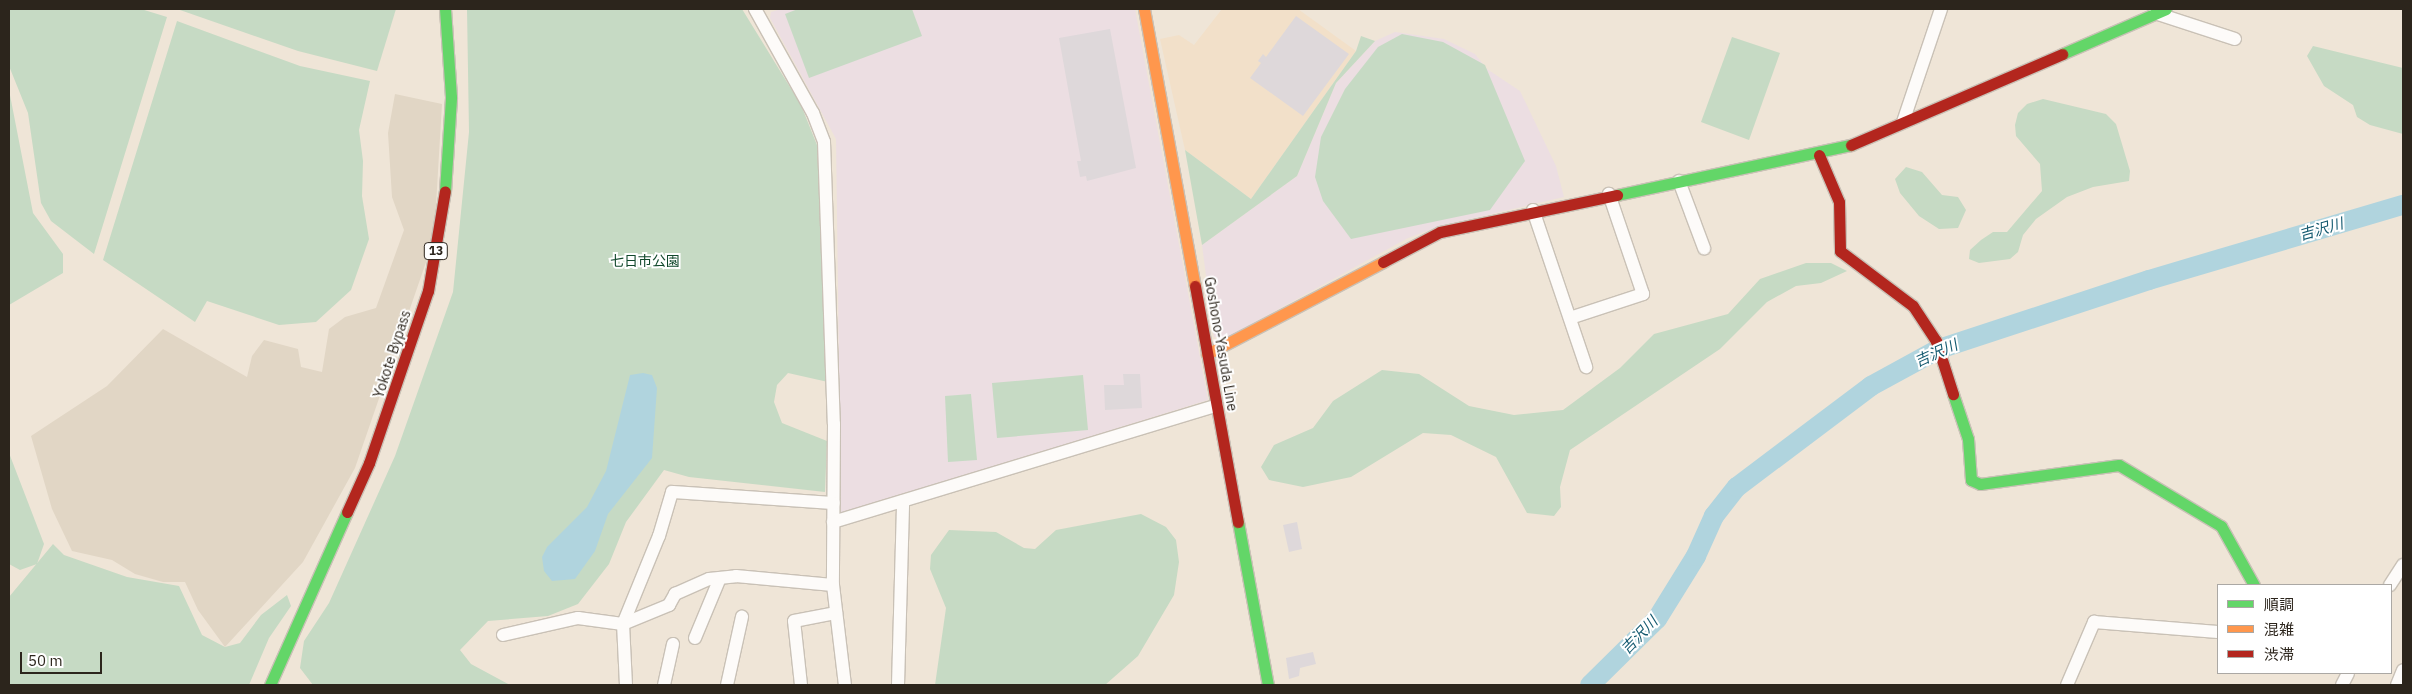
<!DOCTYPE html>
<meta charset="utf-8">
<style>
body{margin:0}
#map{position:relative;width:2412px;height:694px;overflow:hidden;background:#efe5d7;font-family:"IBM Plex Sans","Noto Sans JP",sans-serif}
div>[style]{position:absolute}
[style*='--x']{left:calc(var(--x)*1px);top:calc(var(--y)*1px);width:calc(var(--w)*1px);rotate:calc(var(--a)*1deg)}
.built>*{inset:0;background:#f2e0c9}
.industrial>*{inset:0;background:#e1d6c5}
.education>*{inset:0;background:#ecdee2}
.green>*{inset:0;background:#c6dac4}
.water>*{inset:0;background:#b0d4de}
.river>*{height:20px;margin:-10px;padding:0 10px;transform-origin:10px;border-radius:10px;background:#b0d4de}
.building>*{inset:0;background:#ded8da}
.roads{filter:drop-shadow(1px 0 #c9c1b6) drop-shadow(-1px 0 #c9c1b6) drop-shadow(0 1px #c9c1b6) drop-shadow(0 -1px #c9c1b6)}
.street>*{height:12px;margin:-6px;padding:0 6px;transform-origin:6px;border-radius:6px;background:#fdfbf9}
.fast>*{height:11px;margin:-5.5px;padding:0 5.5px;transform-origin:5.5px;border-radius:5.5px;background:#63d668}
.slow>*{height:11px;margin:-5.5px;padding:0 5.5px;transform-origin:5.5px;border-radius:5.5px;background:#ff974d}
.jam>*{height:11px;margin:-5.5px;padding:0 5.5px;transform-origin:5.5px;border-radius:5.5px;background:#b3261e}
span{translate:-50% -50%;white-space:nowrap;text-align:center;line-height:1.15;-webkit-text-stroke:4px #fff;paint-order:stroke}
.shield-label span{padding:1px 4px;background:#fff;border:1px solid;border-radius:4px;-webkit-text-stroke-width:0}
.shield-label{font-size:12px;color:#2c251c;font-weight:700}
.park-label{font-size:14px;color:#11482c}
.street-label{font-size:14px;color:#2c251c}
.water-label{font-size:15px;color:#145a70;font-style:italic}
.frame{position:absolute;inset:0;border:10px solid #2c251c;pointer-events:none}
.legend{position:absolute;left:2217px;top:584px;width:175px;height:90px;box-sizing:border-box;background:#fff;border:1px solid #aba8a4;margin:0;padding:6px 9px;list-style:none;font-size:15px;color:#2c251c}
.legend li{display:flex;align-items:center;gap:10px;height:25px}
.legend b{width:25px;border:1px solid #aba8a4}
.scale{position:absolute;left:20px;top:652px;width:82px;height:22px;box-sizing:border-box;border:2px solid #2c251c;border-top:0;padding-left:6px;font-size:15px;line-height:18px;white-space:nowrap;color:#2c251c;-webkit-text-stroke:4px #fff;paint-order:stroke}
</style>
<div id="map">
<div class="built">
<div style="clip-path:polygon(1222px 9px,1298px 9px,1356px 51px,1251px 199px,1185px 150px,1160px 39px,1179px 35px,1194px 45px)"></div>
</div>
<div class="industrial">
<div style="clip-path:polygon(395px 94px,442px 104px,434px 239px,355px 468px,303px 562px,225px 647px,198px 610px,185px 582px,163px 582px,135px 574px,112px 560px,72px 551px,52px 509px,31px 436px,107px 386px,163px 329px,247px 377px,252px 356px,264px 340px,298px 349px,301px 367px,322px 372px,329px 329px,345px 317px,376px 308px,404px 230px,392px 197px,388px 133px)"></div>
</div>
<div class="education">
<div style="clip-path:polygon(781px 9px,1135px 9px,1208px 400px,841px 514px,836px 139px,770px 18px,771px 12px)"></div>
<div style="clip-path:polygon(1395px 32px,1444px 39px,1475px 54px,1487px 69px,1520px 91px,1556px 166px,1564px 197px,1440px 226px,1408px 238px,1226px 338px,1214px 337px,1202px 245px,1297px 176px,1336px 83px,1375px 41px)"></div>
</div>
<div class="green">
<div style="clip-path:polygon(9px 9px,141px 9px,167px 17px,94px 254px,51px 221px,41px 203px,28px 113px,9px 66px)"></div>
<div style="clip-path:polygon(396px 9px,377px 71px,298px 51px,180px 10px)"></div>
<div style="clip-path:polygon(467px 9px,742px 9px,801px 105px,817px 145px,828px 382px,788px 373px,777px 385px,774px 402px,782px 423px,827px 441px,825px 492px,689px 477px,664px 470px,626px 522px,609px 564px,578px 604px,548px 616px,488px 621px,460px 650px,471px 664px,510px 685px,313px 685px,300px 668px,304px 641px,329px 603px,395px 456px,453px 292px,469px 132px)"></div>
<div style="clip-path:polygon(798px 9px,912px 9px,922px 36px,809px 78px,785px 14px)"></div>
<div style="clip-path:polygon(177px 21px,300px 66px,370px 81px,359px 130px,363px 161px,362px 196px,369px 239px,351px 290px,316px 322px,279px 325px,207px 301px,195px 322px,103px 260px)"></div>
<div style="clip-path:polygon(1402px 34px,1443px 42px,1485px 65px,1525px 161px,1490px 210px,1351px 239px,1323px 201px,1315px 177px,1321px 137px,1345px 89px,1378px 47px)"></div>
<div style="clip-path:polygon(1361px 36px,1375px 41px,1336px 83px,1297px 176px,1202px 245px,1185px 150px,1251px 199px,1356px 51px)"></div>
<div style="clip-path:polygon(1732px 37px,1780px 53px,1749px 140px,1701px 122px)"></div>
<div style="clip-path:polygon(2313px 46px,2403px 68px,2403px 134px,2370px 125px,2357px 117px,2353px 105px,2324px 86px,2307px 56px)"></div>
<div style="clip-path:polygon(9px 90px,33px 213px,63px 254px,63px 273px,9px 305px)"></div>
<div style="clip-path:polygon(2043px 99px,2106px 114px,2116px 124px,2130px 171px,2129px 181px,2093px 187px,2067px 197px,2036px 219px,2023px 235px,2018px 252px,2010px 259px,1979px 263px,1969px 259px,1970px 250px,1981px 240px,1993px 232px,2007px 232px,2042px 191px,2040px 164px,2016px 136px,2015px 125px,2018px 113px,2027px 104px)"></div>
<div style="clip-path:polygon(1906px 167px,1922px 172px,1942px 195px,1958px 197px,1966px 210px,1958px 228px,1939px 229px,1919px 216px,1900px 193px,1895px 179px)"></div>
<div style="clip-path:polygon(1806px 263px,1831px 263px,1847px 271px,1821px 283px,1796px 286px,1767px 302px,1720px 349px,1570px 450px,1560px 487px,1561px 507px,1554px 516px,1527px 513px,1496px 457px,1451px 435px,1423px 433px,1351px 477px,1303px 487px,1269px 480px,1261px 467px,1274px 445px,1313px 428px,1333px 401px,1382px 370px,1419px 374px,1469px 406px,1514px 415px,1563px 410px,1620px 368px,1654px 334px,1728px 314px,1760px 279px)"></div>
<div style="clip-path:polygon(1083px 375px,1088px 430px,997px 438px,992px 383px)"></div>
<div style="clip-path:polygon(971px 394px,977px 460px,948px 462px,945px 396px)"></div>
<div style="clip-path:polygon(9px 453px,44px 544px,37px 564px,20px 570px,9px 564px)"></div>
<div style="clip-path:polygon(1141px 514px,1166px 527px,1176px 540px,1179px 562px,1174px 595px,1138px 656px,1105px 685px,935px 685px,946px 608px,930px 569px,931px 555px,949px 530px,996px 532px,1024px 548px,1035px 549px,1056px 530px)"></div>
<div style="clip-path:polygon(53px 544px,64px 555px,127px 577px,179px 586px,202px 635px,225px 647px,240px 643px,261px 615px,287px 595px,291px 606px,269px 638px,249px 685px,9px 685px,9px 597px)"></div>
</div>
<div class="water">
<div style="clip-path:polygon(643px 373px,652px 375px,657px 388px,652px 458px,608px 514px,595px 551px,575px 579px,552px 581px,544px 571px,542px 557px,547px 547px,587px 507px,606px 471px,630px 375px)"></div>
</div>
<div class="river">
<div style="--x:1590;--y:685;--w:94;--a:-44.6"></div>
<div style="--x:1657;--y:619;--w:74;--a:-58.2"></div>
<div style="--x:1696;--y:556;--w:44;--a:-65.8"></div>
<div style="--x:1714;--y:516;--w:37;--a:-52"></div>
<div style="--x:1737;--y:487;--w:168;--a:-37"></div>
<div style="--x:1871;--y:386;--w:77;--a:-28.6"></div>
<div style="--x:1939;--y:349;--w:221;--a:-18.2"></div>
<div style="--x:2149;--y:280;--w:265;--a:-16.5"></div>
</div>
<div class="building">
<div style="clip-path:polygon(1296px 16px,1349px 54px,1303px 116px,1250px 78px,1261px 63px,1258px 61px,1263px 54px,1266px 57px)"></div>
<div style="clip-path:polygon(1110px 29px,1136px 168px,1087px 181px,1086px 176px,1080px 177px,1077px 161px,1081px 161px,1059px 38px)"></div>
<div style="clip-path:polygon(1123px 374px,1140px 374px,1142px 408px,1105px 410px,1104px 385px,1124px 385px)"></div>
<div style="clip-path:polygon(1297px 522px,1302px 549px,1289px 552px,1283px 525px)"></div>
<div style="clip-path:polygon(1313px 652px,1316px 664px,1300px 668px,1299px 676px,1289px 679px,1286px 658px)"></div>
</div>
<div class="roads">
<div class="street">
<div style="--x:755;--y:9;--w:119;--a:60.9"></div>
<div style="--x:813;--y:113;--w:31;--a:69"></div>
<div style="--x:824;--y:142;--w:282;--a:88"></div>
<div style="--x:834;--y:424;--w:161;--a:90.4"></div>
<div style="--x:833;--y:585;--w:101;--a:83.2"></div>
<div style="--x:2155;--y:13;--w:84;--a:18"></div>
<div style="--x:1903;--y:122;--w:119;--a:-71.4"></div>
<div style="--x:1679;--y:181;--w:72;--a:69.5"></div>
<div style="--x:1533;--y:210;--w:166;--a:71.3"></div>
<div style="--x:1570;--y:318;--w:77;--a:-18.2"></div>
<div style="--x:1643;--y:294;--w:106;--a:-108.8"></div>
<div style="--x:833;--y:522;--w:401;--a:-16.9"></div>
<div style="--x:2390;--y:585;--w:24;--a:-57"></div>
<div style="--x:503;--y:635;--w:77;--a:-12.8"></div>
<div style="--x:578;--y:618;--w:45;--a:7.6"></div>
<div style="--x:623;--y:624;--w:50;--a:-22.4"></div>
<div style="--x:669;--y:605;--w:13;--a:-61"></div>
<div style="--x:675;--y:594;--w:37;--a:-24"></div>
<div style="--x:709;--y:579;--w:27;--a:-6"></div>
<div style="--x:736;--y:576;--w:97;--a:5.3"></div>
<div style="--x:695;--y:638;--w:65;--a:-67.4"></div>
<div style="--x:626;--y:685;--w:61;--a:-92.8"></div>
<div style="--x:623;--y:624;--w:95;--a:-67.8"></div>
<div style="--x:659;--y:536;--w:46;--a:-73.5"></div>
<div style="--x:672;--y:492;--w:162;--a:3.9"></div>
<div style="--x:664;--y:685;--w:42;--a:-77.6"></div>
<div style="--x:727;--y:685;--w:70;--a:-77.6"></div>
<div style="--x:801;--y:685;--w:64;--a:-96.2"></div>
<div style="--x:794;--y:621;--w:43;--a:-10.8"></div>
<div style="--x:898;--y:685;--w:184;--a:-88.4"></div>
<div style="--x:2067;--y:685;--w:69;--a:-66.8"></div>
<div style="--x:2094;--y:622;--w:124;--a:4.6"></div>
<div style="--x:2342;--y:685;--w:13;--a:-63"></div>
<div style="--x:2397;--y:685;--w:16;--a:-68"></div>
</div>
<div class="fast">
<div style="--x:2062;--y:54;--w:113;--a:-23.4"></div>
<div style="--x:445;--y:191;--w:94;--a:-86.3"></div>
<div style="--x:451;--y:97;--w:88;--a:-93.9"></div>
<div style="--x:1617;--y:195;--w:239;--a:-12.1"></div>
<div style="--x:1953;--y:394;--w:47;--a:71.6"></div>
<div style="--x:1968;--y:439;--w:41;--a:85.8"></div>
<div style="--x:1971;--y:480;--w:10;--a:24"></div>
<div style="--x:1980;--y:484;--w:140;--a:-7.8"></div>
<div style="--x:2119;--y:465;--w:119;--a:30.9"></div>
<div style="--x:2221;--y:526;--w:68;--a:60.8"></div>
<div style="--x:1238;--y:522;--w:166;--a:79.6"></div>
<div style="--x:270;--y:685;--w:189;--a:-66"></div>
</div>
<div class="slow">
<div style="--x:1144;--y:9;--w:282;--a:79.6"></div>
<div style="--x:1207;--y:354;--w:199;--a:-27.6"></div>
</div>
<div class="jam">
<div style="--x:1851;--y:145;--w:230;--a:-23.3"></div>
<div style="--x:1819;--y:155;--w:51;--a:66.9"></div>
<div style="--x:1839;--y:202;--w:49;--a:88.8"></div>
<div style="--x:1840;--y:251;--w:91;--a:37"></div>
<div style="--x:1913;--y:306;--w:42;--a:56.7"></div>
<div style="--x:1936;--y:341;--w:56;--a:72.2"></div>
<div style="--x:1383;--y:262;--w:64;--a:-27.8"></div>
<div style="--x:1440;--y:232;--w:181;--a:-11.8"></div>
<div style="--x:1195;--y:286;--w:240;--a:79.7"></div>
<div style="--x:347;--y:512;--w:54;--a:-65.8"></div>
<div style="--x:369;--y:463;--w:182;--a:-71.1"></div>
<div style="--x:428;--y:291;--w:101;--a:-80.4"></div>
</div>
</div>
<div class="shield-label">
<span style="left:436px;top:251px">13</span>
</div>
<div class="park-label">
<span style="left:645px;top:261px">七日市公園</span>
</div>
<div class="street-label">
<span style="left:1221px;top:344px;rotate:80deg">Goshono-Yasuda Line</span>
<span style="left:392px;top:354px;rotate:-72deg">Yokote Bypass</span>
</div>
<div class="water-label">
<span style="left:2321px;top:229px;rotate:-16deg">吉沢川</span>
<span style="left:1936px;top:353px;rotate:-24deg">吉沢川</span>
<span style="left:1639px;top:635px;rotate:-46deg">吉沢川</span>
</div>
<div class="frame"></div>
<ul class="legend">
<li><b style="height:6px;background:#63d668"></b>順調</li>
<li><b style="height:6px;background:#ff974d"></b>混雑</li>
<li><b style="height:6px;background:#b3261e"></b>渋滞</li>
</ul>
<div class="scale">50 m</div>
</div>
